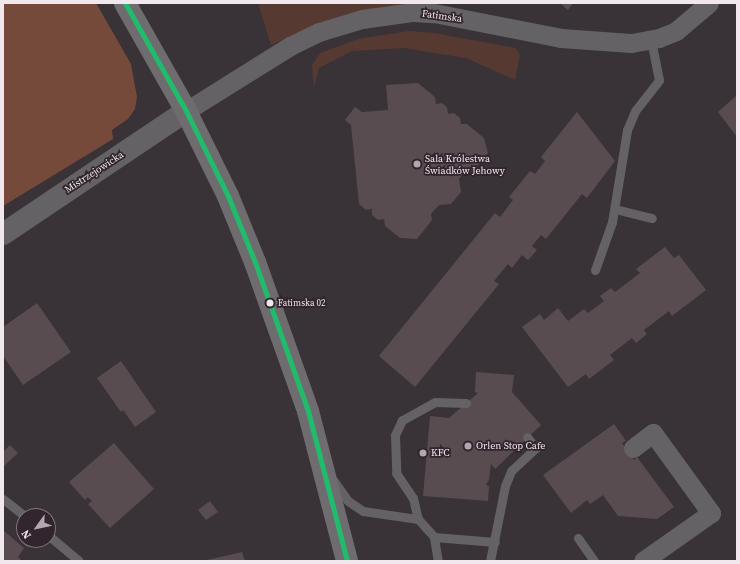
<!DOCTYPE html>
<meta charset="utf-8">
<style>
body{margin:0}
#map{position:relative;width:740px;height:564px;overflow:hidden;background:#393237;font-family:"Source Serif 4",serif}
div>[style]{position:absolute}
[style*='--x']{left:calc(var(--x)*1px);top:calc(var(--y)*1px);width:calc(var(--w)*1px);rotate:calc(var(--a)*1deg)}
.green>*{inset:0;background:#563a31}
.forest>*{inset:0;background:#764a3b}
.building>*{inset:0;background:#594c50}
.service>*{height:9px;margin:-4.5px;padding:0 4.5px;transform-origin:4.5px;border-radius:4.5px;background:#646264}
.minor>*{height:19px;margin:-9.5px;padding:0 9.5px;transform-origin:9.5px;border-radius:9.5px;background:#646264}
.tertiary>*{height:22px;margin:-11px;padding:0 11px;transform-origin:11px;border-radius:11px;background:#646264}
.secondary>*{height:22px;margin:-11px;padding:0 11px;transform-origin:11px;border-radius:11px;background:#6e6c6e}
.bus-1>*{height:5px;margin:-2.5px;padding:0 2.5px;transform-origin:2.5px;border-radius:2.5px;background:#20bc6c}
.dots>*{width:11px;height:11px;translate:-50% -50%;box-sizing:border-box;border:2px solid #32252e;border-radius:50%}
span{translate:-50% -50%;white-space:nowrap;text-align:center;line-height:1.15;-webkit-text-stroke:3.5px #32252e;paint-order:stroke}
.bus-label{font-size:9px;color:#f1e8ee}
.left{translate:0 -50%;text-align:left}
.street-label{font-size:10px;color:#f1e8ee}
.poi-label{font-size:10px;color:#f1e8ee}
.frame{position:absolute;inset:0;border:4px solid #f1e8ee;pointer-events:none}
.north{position:absolute;left:16px;top:508px;width:40px;height:40px;box-sizing:border-box;background:#32252e;border:1px solid #7e737b;border-radius:50%;rotate:237deg;font-size:11px;font-weight:700;line-height:16px;text-align:center;color:#f1e8ee}
.north::after{content:'';display:block;margin:auto;width:14px;height:18px;background:#b1a8ae;clip-path:polygon(50% 0,100% 100%,50% 72%,0 100%)}
</style>
<div id="map">
<div class="green">
<div style="clip-path:polygon(258px 3px,410px 3px,320px 23px,271px 45px)"></div>
<div style="clip-path:polygon(409px 31px,434px 33px,516px 48px,520px 55px,515px 80px,466px 58px,404px 48px,352px 51px,319px 68px,314px 87px,312px 65px,320px 53px,358px 39px)"></div>
</div>
<div class="forest">
<div style="clip-path:polygon(3px 3px,96px 3px,131px 64px,137px 97px,135px 109px,128px 119px,112px 130px,113px 139px,3px 206px)"></div>
</div>
<div class="building">
<div style="clip-path:polygon(560px 3px,573px 3px,568px 10px)"></div>
<div style="clip-path:polygon(418px 83px,435px 97px,436px 104px,442px 103px,447px 107px,448px 114px,454px 113px,460px 118px,461px 124px,467px 124px,484px 138px,488px 153px,474px 170px,465px 171px,459px 179px,461px 192px,451px 204px,439px 205px,431px 214px,432px 220px,417px 239px,400px 238px,385px 226px,384px 219px,378px 220px,372px 215px,372px 209px,366px 210px,359px 204px,351px 125px,345px 120px,355px 107px,362px 112px,388px 110px,386px 85px)"></div>
<div style="clip-path:polygon(737px 95px,737px 137px,718px 112px)"></div>
<div style="clip-path:polygon(577px 112px,615px 161px,587px 198px,582px 194px,546px 239px,541px 235px,532px 246px,537px 250px,528px 260px,522px 255px,512px 268px,508px 264px,494px 281px,499px 284px,415px 387px,379px 356px,495px 213px,500px 217px,513px 200px,509px 197px,530px 171px,535px 174px,539px 169px,545px 161px,541px 157px)"></div>
<div style="clip-path:polygon(665px 247px,674px 258px,679px 255px,706px 290px,672px 316px,669px 311px,644px 330px,647px 334px,636px 343px,632px 338px,610px 355px,614px 360px,589px 379px,586px 374px,568px 387px,522px 327px,540px 314px,544px 320px,558px 308px,568px 321px,584px 309px,588px 313px,604px 301px,600px 296px,611px 288px,615px 292px,640px 273px,636px 269px)"></div>
<div style="clip-path:polygon(37px 303px,71px 352px,23px 385px,3px 356px,3px 327px)"></div>
<div style="clip-path:polygon(121px 361px,156px 412px,135px 427px,123px 410px,121px 412px,97px 378px)"></div>
<div style="clip-path:polygon(476px 372px,514px 375px,512px 392px,541px 425px,495px 469px,491px 464px,489px 480px,486px 484px,489px 487px,488px 501px,423px 496px,430px 416px,449px 418px,478px 393px,475px 392px)"></div>
<div style="clip-path:polygon(614px 424px,626px 441px,622px 443px,634px 460px,637px 457px,674px 507px,657px 519px,618px 516px,603px 495px,590px 504px,587px 500px,571px 513px,543px 475px)"></div>
<div style="clip-path:polygon(114px 443px,154px 489px,110px 528px,88px 504px,92px 501px,88px 497px,85px 500px,69px 482px)"></div>
<div style="clip-path:polygon(10px 445px,18px 453px,3px 467px,3px 452px)"></div>
<div style="clip-path:polygon(210px 501px,218px 512px,206px 520px,198px 510px)"></div>
<div style="clip-path:polygon(3px 530px,24px 548px,18px 557px,22px 561px,3px 561px)"></div>
<div style="clip-path:polygon(242px 552px,245px 561px,207px 561px,207px 560px)"></div>
</div>
<div class="service">
<div style="--x:615;--y:209;--w:38;--a:14"></div>
<div style="--x:595;--y:270;--w:51;--a:-70.5"></div>
<div style="--x:612;--y:222;--w:93;--a:-80.7"></div>
<div style="--x:627;--y:130;--w:21;--a:-67"></div>
<div style="--x:635;--y:111;--w:39;--a:-52"></div>
<div style="--x:659;--y:80;--w:41;--a:-101.3"></div>
<div style="--x:466;--y:403;--w:31;--a:-178"></div>
<div style="--x:435;--y:402;--w:38;--a:151"></div>
<div style="--x:402;--y:420;--w:17;--a:115"></div>
<div style="--x:395;--y:435;--w:38;--a:88"></div>
<div style="--x:396;--y:473;--w:30;--a:56"></div>
<div style="--x:413;--y:498;--w:22;--a:77"></div>
<div style="--x:418;--y:519;--w:24;--a:48"></div>
<div style="--x:434;--y:537;--w:61;--a:4.7"></div>
<div style="--x:334;--y:481;--w:24;--a:55"></div>
<div style="--x:348;--y:501;--w:18;--a:34"></div>
<div style="--x:363;--y:511;--w:56;--a:8.3"></div>
<div style="--x:3;--y:499;--w:28;--a:38"></div>
<div style="--x:48;--y:535;--w:40;--a:40"></div>
<div style="--x:434;--y:537;--w:24;--a:81"></div>
<div style="--x:578;--y:538;--w:28;--a:55"></div>
<div style="--x:490;--y:561;--w:76;--a:-78.7"></div>
<div style="--x:505;--y:486;--w:16;--a:-68"></div>
<div style="--x:511;--y:471;--w:34;--a:-43"></div>
<div style="--x:536;--y:448;--w:14;--a:-129"></div>
</div>
<div class="minor">
<div style="--x:186;--y:111;--w:123;--a:-32"></div>
<div style="--x:290;--y:46;--w:32;--a:-26"></div>
<div style="--x:319;--y:32;--w:45;--a:-16.8"></div>
<div style="--x:362;--y:19;--w:50;--a:-8"></div>
<div style="--x:412;--y:12;--w:22;--a:3"></div>
<div style="--x:434;--y:13;--w:129;--a:11.1"></div>
<div style="--x:561;--y:38;--w:70;--a:4.1"></div>
<div style="--x:631;--y:43;--w:28;--a:-10"></div>
<div style="--x:659;--y:38;--w:18;--a:-22"></div>
<div style="--x:676;--y:31;--w:43;--a:-40.3"></div>
<div style="--x:633;--y:448;--w:25;--a:-37"></div>
<div style="--x:653;--y:433;--w:99;--a:54.1"></div>
<div style="--x:711;--y:513;--w:83;--a:144.8"></div>
</div>
<div class="tertiary">
<div style="--x:3;--y:234;--w:220;--a:-33.9"></div>
</div>
<div class="secondary">
<div style="--x:125;--y:3;--w:124;--a:60.5"></div>
<div style="--x:186;--y:111;--w:95;--a:63.7"></div>
<div style="--x:228;--y:196;--w:71;--a:67.8"></div>
<div style="--x:255;--y:262;--w:158;--a:70.4"></div>
<div style="--x:308;--y:411;--w:155;--a:75.4"></div>
</div>
<div class="bus-1">
<div style="--x:125;--y:3;--w:124;--a:60.5"></div>
<div style="--x:186;--y:111;--w:95;--a:63.7"></div>
<div style="--x:228;--y:196;--w:71;--a:67.8"></div>
<div style="--x:255;--y:262;--w:158;--a:70.4"></div>
<div style="--x:308;--y:411;--w:155;--a:75.4"></div>
</div>
<div class="dots">
<div style="left:417px;top:164px;background:#b1a8ae"></div>
<div style="left:270px;top:303px;background:#f1e8ee"></div>
<div style="left:468px;top:446px;background:#b1a8ae"></div>
<div style="left:423px;top:453px;background:#b1a8ae"></div>
</div>
<div class="bus-label">
<span class="left" style="left:278px;top:303px">Fatimska 02</span>
</div>
<div class="street-label">
<span style="left:442px;top:16px;rotate:8deg">Fatimska</span>
<span style="left:94px;top:172px;rotate:-33deg">Mistrzejowicka</span>
</div>
<div class="poi-label">
<span class="left" style="left:425px;top:164px">Sala Królestwa<br>Świadków Jehowy</span>
<span class="left" style="left:476px;top:446px">Orlen Stop Cafe</span>
<span class="left" style="left:431px;top:453px">KFC</span>
</div>
<div class="frame"></div>
<div class="north">N</div>
</div>
